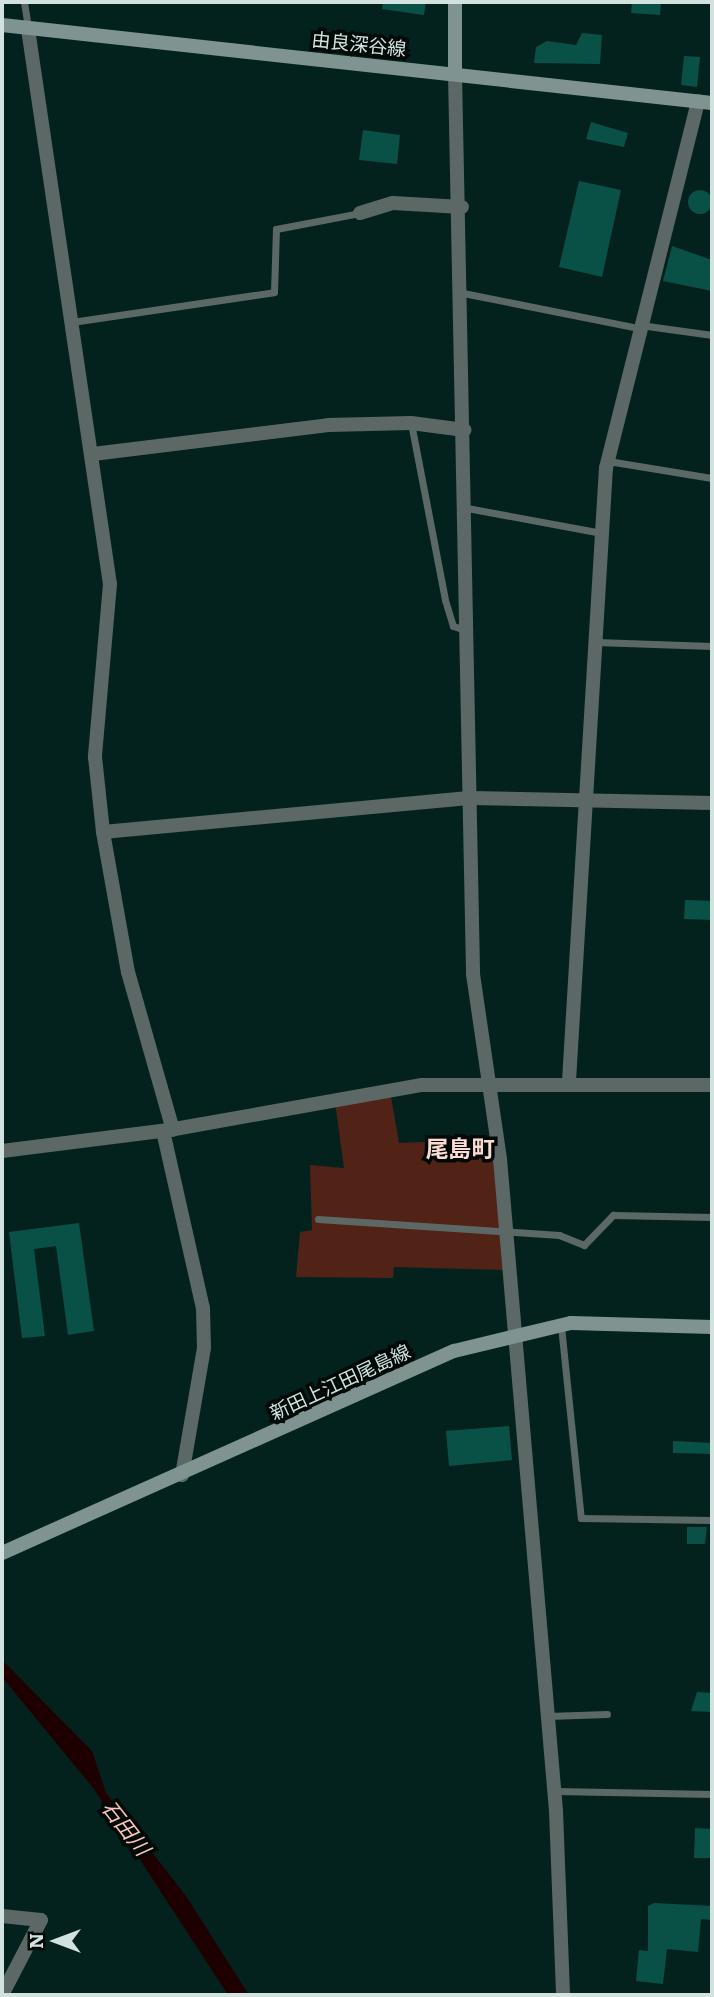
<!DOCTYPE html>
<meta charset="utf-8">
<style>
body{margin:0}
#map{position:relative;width:714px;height:1997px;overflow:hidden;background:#04221d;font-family:Literata,"Noto Sans JP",serif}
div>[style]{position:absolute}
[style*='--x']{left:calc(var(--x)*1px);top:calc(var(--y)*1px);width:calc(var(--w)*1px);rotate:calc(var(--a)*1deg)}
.green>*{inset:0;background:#512216}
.water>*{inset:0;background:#1e0000}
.building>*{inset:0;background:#095147}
.round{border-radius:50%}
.lane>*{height:7px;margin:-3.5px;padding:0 3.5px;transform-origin:3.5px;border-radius:3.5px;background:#5c6865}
.street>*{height:14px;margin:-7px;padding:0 7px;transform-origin:7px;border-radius:7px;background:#5c6865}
.secondary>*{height:14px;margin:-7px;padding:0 7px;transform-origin:7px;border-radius:7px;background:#7f9490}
span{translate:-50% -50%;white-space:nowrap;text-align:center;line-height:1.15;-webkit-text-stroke:7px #010907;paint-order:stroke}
.street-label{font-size:19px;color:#d2e3df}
.water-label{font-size:21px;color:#fdc5b6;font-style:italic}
.quarter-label{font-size:23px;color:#fddbd2;font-weight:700}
.frame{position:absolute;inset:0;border:4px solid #d2e3df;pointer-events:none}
.north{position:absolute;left:21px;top:1906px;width:70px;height:70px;-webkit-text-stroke:5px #010907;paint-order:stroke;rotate:270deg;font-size:19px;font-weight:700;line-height:28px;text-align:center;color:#d2e3df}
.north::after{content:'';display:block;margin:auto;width:24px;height:32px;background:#d2e3df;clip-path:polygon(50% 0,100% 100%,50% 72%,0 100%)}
</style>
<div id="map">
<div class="green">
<div style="clip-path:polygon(390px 1091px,399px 1143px,446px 1141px,446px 1151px,493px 1154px,503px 1270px,394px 1267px,393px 1278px,296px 1277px,300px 1232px,312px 1230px,310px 1165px,344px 1168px,335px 1102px)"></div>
</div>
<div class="water">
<div style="clip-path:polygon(2px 1660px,92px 1751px,106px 1793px,186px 1896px,249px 1995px,228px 1995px,94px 1789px,2px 1677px)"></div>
</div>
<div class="building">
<div style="clip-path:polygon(383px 2px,426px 2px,424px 15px,382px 9px)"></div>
<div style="clip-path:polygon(632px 2px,661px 2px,660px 15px,631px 13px)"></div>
<div style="clip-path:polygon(582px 33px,602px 35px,600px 64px,534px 63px,536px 47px,547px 41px,576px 45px)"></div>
<div style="clip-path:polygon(684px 56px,700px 57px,697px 87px,681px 85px)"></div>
<div style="clip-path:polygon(591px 122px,628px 133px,624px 147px,586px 139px)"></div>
<div style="clip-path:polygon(363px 130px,400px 135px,397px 164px,359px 160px)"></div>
<div style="clip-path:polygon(579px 181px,621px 190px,602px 277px,559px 267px)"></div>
<div class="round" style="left:688px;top:190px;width:24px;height:24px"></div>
<div style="clip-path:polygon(672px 246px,712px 260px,712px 291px,663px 281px)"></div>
<div style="clip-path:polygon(685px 900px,712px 901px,712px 920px,684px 919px)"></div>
<div style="clip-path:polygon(79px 1223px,94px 1331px,68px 1335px,56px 1246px,34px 1249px,45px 1336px,22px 1338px,9px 1232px)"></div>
<div style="clip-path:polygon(509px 1426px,512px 1460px,449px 1466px,446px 1431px)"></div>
<div style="clip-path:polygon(673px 1441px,712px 1443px,712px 1454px,673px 1453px)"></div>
<div style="clip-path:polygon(687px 1527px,707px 1527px,705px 1544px,687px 1544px)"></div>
<div style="clip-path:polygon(697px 1692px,712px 1693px,712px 1712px,691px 1711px)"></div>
<div style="clip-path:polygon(695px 1828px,712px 1829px,712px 1858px,694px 1858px)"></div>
<div style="clip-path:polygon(654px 1903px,712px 1906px,712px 1920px,701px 1919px,698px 1952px,667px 1949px,663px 1984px,636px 1981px,639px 1950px,648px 1951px,648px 1906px)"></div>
</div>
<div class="lane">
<div style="--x:24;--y:2;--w:26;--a:81"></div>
<div style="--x:463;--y:293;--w:178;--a:11.3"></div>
<div style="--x:72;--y:322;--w:204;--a:-8.4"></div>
<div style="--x:274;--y:292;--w:63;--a:-88.2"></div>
<div style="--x:276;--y:229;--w:86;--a:-10.8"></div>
<div style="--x:640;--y:325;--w:73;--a:7.9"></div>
<div style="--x:411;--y:423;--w:180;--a:79.1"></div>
<div style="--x:445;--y:600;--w:27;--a:73"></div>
<div style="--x:453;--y:626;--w:16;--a:18"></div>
<div style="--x:608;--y:461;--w:105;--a:9.3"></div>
<div style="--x:467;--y:508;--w:137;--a:10.5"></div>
<div style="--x:596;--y:642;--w:116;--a:2"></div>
<div style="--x:318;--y:1219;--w:242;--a:3.8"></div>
<div style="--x:559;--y:1235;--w:27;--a:22"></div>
<div style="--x:584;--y:1245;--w:42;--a:-46"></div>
<div style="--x:613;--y:1215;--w:99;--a:1.2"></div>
<div style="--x:561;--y:1326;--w:193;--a:84.1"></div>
<div style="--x:581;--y:1518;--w:131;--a:0.9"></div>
<div style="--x:548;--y:1716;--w:59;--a:-1.9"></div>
<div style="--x:555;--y:1791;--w:157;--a:1.1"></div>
</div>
<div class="street">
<div style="--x:28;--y:29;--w:561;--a:81.6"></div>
<div style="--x:110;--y:584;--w:174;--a:95"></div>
<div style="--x:95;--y:757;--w:75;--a:83.9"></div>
<div style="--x:103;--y:832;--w:142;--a:79.9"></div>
<div style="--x:128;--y:972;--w:164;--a:74.1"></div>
<div style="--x:455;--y:74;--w:900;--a:88.85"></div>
<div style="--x:473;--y:974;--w:187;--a:81.7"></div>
<div style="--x:500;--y:1159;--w:654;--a:85.09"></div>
<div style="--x:556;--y:1811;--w:184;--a:87.8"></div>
<div style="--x:360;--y:213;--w:34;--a:-17"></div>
<div style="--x:393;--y:203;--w:69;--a:3.3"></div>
<div style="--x:93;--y:454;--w:237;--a:-7"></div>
<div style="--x:328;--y:425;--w:83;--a:-1.4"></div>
<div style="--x:411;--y:423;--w:54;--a:7.4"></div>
<div style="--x:103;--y:832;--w:370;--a:-5.3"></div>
<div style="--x:471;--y:798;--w:241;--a:1.2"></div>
<div style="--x:569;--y:1081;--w:614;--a:-86.55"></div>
<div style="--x:606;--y:468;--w:378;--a:-75.9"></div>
<div style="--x:163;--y:1131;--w:181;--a:77.3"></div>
<div style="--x:203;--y:1308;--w:40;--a:88.6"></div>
<div style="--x:204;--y:1348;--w:129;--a:99.8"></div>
<div style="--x:2;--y:1151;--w:168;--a:-7.2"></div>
<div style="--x:169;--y:1130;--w:257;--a:-10.1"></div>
<div style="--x:422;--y:1085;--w:290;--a:0"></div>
<div style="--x:2;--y:1916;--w:39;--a:6"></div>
<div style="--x:41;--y:1920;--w:85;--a:117.5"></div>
</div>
<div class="secondary">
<div style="--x:455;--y:2;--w:72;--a:90"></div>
<div style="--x:2;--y:25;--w:714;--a:6.27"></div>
<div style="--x:2;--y:1553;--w:495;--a:-24.1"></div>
<div style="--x:454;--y:1351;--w:120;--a:-13.5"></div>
<div style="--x:571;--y:1323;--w:141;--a:1.6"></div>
</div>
<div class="street-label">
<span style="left:359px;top:44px;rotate:6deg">由良深谷線</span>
<span style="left:340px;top:1382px;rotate:-25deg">新田上江田尾島線</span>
</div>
<div class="water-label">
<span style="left:127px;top:1827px;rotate:52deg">石田川</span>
</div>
<div class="quarter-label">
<span style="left:460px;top:1147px">尾島町</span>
</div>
<div class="frame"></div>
<div class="north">N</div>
</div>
